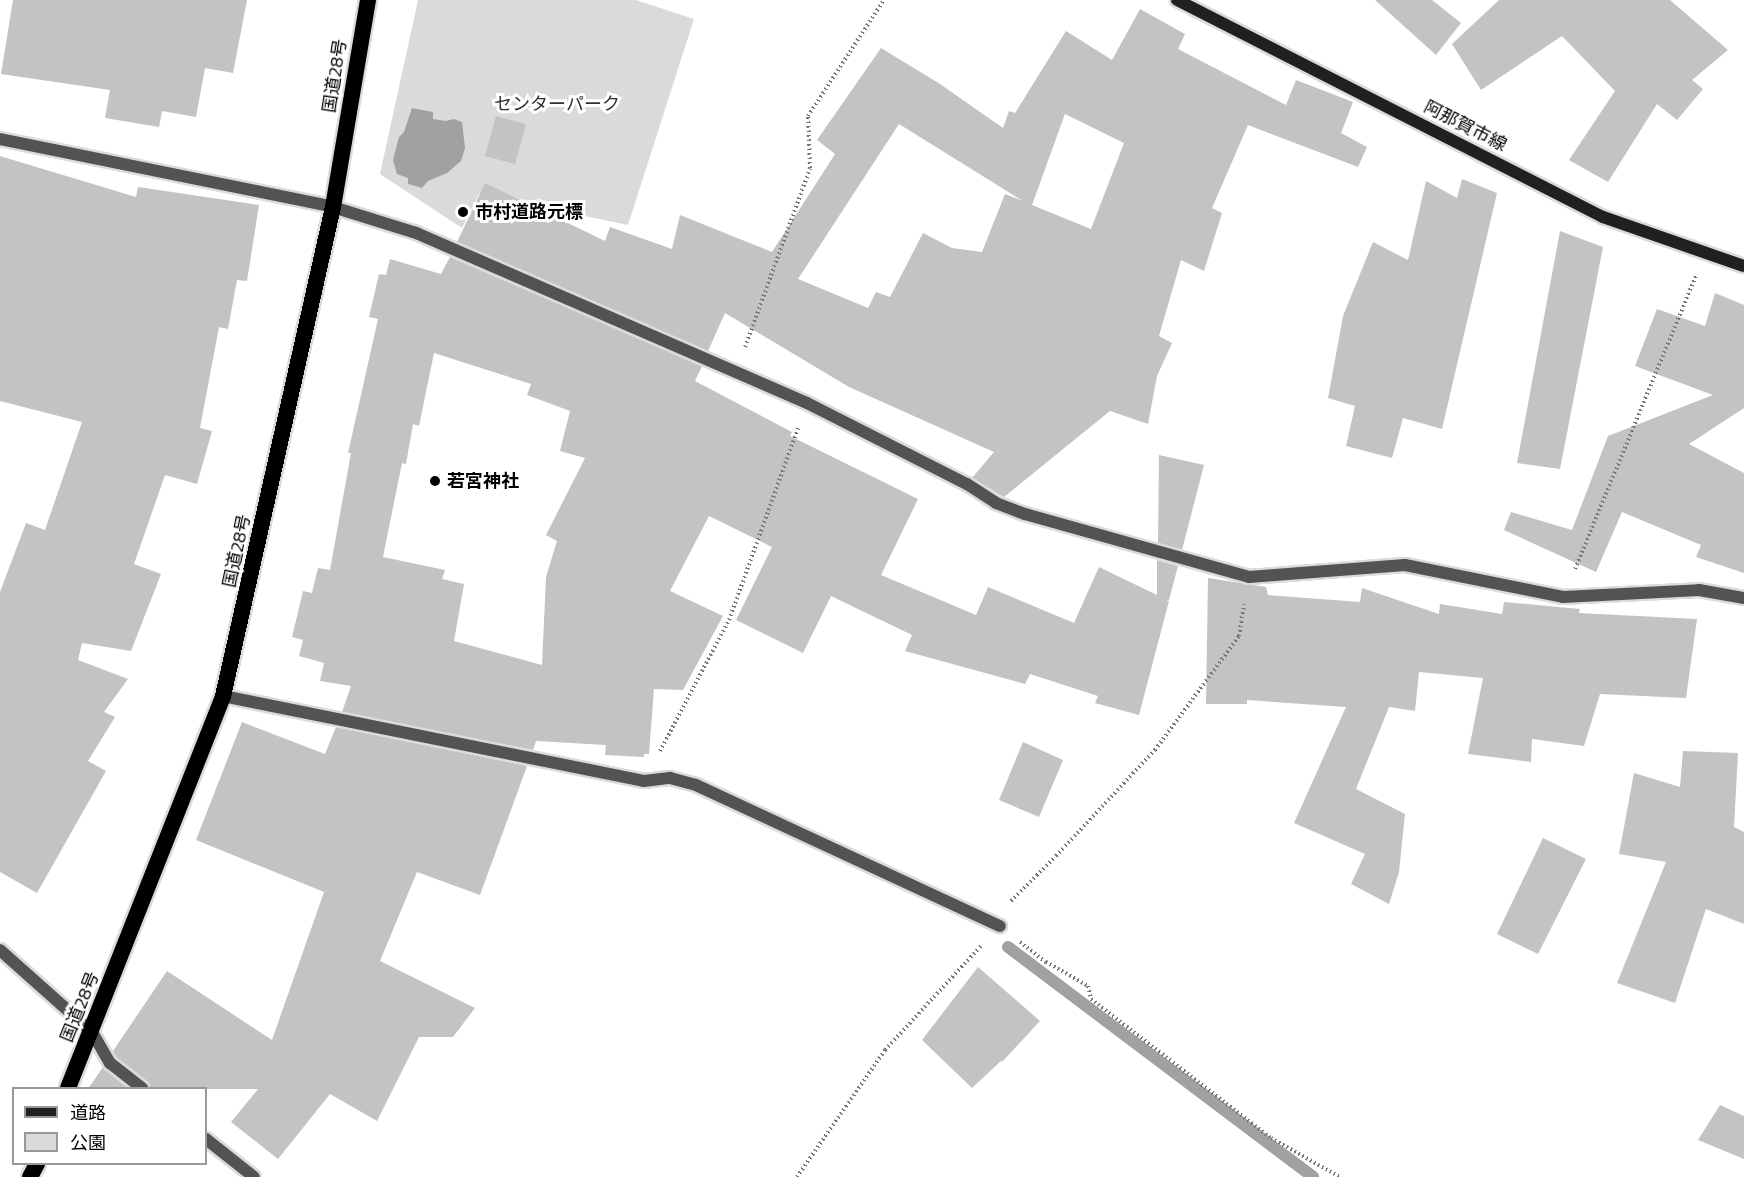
<!DOCTYPE html>
<meta charset="utf-8">
<style>
body{margin:0}
#map{position:relative;width:1744px;height:1177px;overflow:hidden;background:#fff;font-family:"Titillium Web","Noto Sans JP",sans-serif}
div>[style]{position:absolute}
[style*='--x']{left:calc(var(--x)*1px);top:calc(var(--y)*1px);width:calc(var(--w)*1px);rotate:calc(var(--a)*1deg)}
.green>*{inset:0;background:#dadada}
.water>*{inset:0;background:#a1a1a1}
.stream>*{height:12px;margin:-6px;padding:0 6px;transform-origin:6px;border-radius:6px;background:#a1a1a1}
.building>*{inset:0;background:#c3c3c3}
.path>*{height:4px;margin-top:-2px;transform-origin:0;background:repeating-linear-gradient(90deg,#757575 0 1.5px,transparent 0 4.5px)}
.roads{filter:drop-shadow(2px 0 #dbdbdb) drop-shadow(-2px 0 #dbdbdb) drop-shadow(0 2px #dbdbdb) drop-shadow(0 -2px #dbdbdb)}
.minor>*{height:12px;margin:-6px;padding:0 6px;transform-origin:6px;border-radius:6px;background:#535353}
.secondary>*{height:12px;margin:-6px;padding:0 6px;transform-origin:6px;border-radius:6px;background:#202020}
.trunk>*{height:16px;margin:-8px;padding:0 8px;transform-origin:8px;border-radius:8px;background:#000}
.dots>*{width:16px;height:16px;translate:-50% -50%;box-sizing:border-box;border:3px solid #fff;border-radius:50%}
span{translate:-50% -50%;white-space:nowrap;text-align:center;line-height:1.15;-webkit-text-stroke:6px #fff;paint-order:stroke}
.street-label{font-size:18px;color:#000}
.park-label{font-size:18px;color:#313131}
.poi-label{font-size:18px;color:#000;font-weight:700}
.left{translate:0 -50%;text-align:left}
.legend{position:absolute;left:12px;top:1087px;width:195px;height:78px;box-sizing:border-box;background:#fff;border:2px solid #999;margin:0;padding:8px 10px;list-style:none;font-size:18px;color:#000}
.legend li{display:flex;align-items:center;gap:12px;height:30px}
.legend b{width:30px;border:2px solid #999}
</style>
<div id="map">
<div class="green">
<div style="clip-path:polygon(418px 0,636px 0,694px 19px,628px 225px,479px 194px,462px 228px,380px 174px)"></div>
</div>
<div class="water">
<div style="clip-path:polygon(412px 108px,433px 112px,433px 119px,446px 121px,454px 119px,462px 122px,465px 148px,461px 161px,447px 173px,428px 181px,422px 188px,408px 184px,408px 178px,397px 174px,393px 160px,399px 137px,404px 132px)"></div>
</div>
<div class="stream">
<div style="--x:1008;--y:947;--w:382;--a:37"></div>
</div>
<div class="building">
<div style="clip-path:polygon(13px 0,247px 0,233px 73px,205px 68px,196px 117px,162px 111px,159px 127px,105px 118px,110px 90px,1px 74px)"></div>
<div style="clip-path:polygon(1375px 0,1432px 0,1461px 23px,1436px 55px)"></div>
<div style="clip-path:polygon(1499px 0,1670px 0,1728px 50px,1692px 80px,1703px 89px,1677px 120px,1657px 104px,1608px 182px,1569px 160px,1615px 91px,1562px 36px,1481px 90px,1452px 44px)"></div>
<div style="clip-path:polygon(evenodd,1140px 9px,1185px 34px,1178px 49px,1286px 105px,1296px 80px,1353px 102px,1341px 133px,1367px 147px,1358px 167px,1248px 125px,1212px 208px,1222px 213px,1204px 271px,1181px 260px,1159px 336px,1172px 343px,1157px 376px,1148px 424px,1110px 411px,1004px 497px,972px 478px,994px 452px,849px 387px,725px 313px,708px 351px,457px 242px,485px 183px,605px 241px,610px 227px,672px 249px,680px 215px,772px 252px,835px 154px,817px 140px,881px 48px,940px 84px,1003px 128px,1009px 111px,1015px 113px,1066px 31px,1112px 60px,1140px 9px,1065px 114px,1124px 143px,1091px 229px,1032px 205px,1065px 114px,1140px 9px,899px 124px,1023px 201px,1005px 194px,982px 252px,952px 248px,923px 233px,890px 297px,876px 292px,868px 308px,798px 279px,899px 124px)"></div>
<div style="clip-path:polygon(496px 116px,526px 124px,515px 164px,485px 156px)"></div>
<div style="clip-path:polygon(0 156px,136px 197px,138px 187px,259px 205px,247px 281px,237px 280px,228px 329px,219px 327px,200px 428px,212px 431px,197px 484px,165px 475px,134px 564px,161px 574px,131px 651px,82px 643px,78px 660px,128px 679px,104px 712px,115px 717px,88px 761px,106px 771px,37px 893px,0 872px,0 592px,26px 523px,45px 530px,82px 422px,0 401px)"></div>
<div style="clip-path:polygon(1462px 179px,1497px 193px,1442px 429px,1403px 418px,1392px 458px,1346px 446px,1355px 406px,1328px 398px,1343px 316px,1373px 242px,1408px 260px,1426px 181px,1457px 198px)"></div>
<div style="clip-path:polygon(1560px 231px,1603px 247px,1560px 469px,1517px 463px)"></div>
<div style="clip-path:polygon(evenodd,450px 257px,702px 366px,695px 381px,792px 432px,790px 436px,918px 499px,881px 575px,976px 615px,988px 587px,1074px 623px,1099px 567px,1157px 595px,1157px 560px,1178px 566px,1169px 600px,1166px 600px,1169px 601px,1139px 715px,1095px 703px,1098px 696px,1030px 674px,1025px 684px,905px 651px,912px 635px,831px 596px,803px 653px,736px 620px,772px 547px,709px 516px,670px 591px,723px 616px,683px 690px,654px 689px,649px 754px,644px 754px,644px 757px,605px 755px,606px 745px,536px 741px,533px 750px,342px 712px,351px 686px,320px 681px,324px 663px,299px 656px,303px 640px,292px 637px,303px 591px,312px 593px,318px 568px,330px 570px,351px 453px,348px 453px,378px 319px,369px 317px,379px 274px,386px 275px,390px 259px,441px 274px,450px 257px,434px 353px,531px 384px,527px 395px,570px 411px,560px 451px,585px 458px,546px 535px,557px 541px,546px 577px,542px 665px,454px 641px,464px 584px,442px 579px,445px 570px,383px 557px,402px 463px,406px 464px,413px 424px,419px 426px,434px 353px)"></div>
<div style="clip-path:polygon(1715px 293px,1744px 305px,1744px 408px,1689px 444px,1744px 473px,1744px 573px,1696px 557px,1701px 545px,1622px 512px,1596px 572px,1504px 530px,1511px 512px,1572px 530px,1608px 436px,1713px 395px,1635px 366px,1657px 309px,1705px 326px)"></div>
<div style="clip-path:polygon(1159px 455px,1204px 465px,1182px 550px,1158px 543px)"></div>
<div style="clip-path:polygon(1208px 578px,1266px 587px,1268px 595px,1360px 602px,1362px 588px,1439px 614px,1440px 604px,1502px 614px,1504px 602px,1580px 609px,1579px 613px,1697px 619px,1686px 698px,1600px 694px,1584px 746px,1532px 739px,1531px 762px,1468px 754px,1483px 678px,1419px 672px,1415px 711px,1389px 707px,1356px 789px,1405px 814px,1399px 872px,1389px 904px,1351px 884px,1365px 854px,1294px 823px,1346px 707px,1247px 700px,1247px 704px,1206px 704px)"></div>
<div style="clip-path:polygon(242px 722px,325px 754px,336px 727px,527px 766px,480px 895px,417px 872px,380px 961px,475px 1008px,453px 1037px,419px 1037px,377px 1121px,330px 1094px,278px 1159px,231px 1122px,258px 1089px,150px 1089px,147px 1082px,116px 1057px,113px 1051px,167px 971px,272px 1040px,324px 892px,196px 840px)"></div>
<div style="clip-path:polygon(1023px 742px,1063px 760px,1039px 817px,999px 800px)"></div>
<div style="clip-path:polygon(1683px 751px,1738px 753px,1734px 827px,1744px 832px,1744px 924px,1706px 909px,1675px 1003px,1617px 983px,1666px 862px,1619px 854px,1634px 773px,1680px 787px)"></div>
<div style="clip-path:polygon(1543px 838px,1586px 859px,1538px 954px,1497px 934px)"></div>
<div style="clip-path:polygon(978px 967px,1040px 1021px,1002px 1062px,1001px 1061px,972px 1088px,922px 1040px)"></div>
<div style="clip-path:polygon(103px 1067px,105px 1070px,129px 1089px,88px 1089px)"></div>
<div style="clip-path:polygon(1720px 1105px,1744px 1116px,1744px 1159px,1698px 1140px)"></div>
</div>
<div class="path">
<div style="--x:745;--y:347;--w:190;--a:-70"></div>
<div style="--x:810;--y:168;--w:52;--a:-92.2"></div>
<div style="--x:808;--y:116;--w:139;--a:-56.8"></div>
<div style="--x:1575;--y:569;--w:317;--a:-67.6"></div>
<div style="--x:660;--y:751;--w:148;--a:-62.2"></div>
<div style="--x:729;--y:620;--w:204;--a:-70.2"></div>
<div style="--x:1011;--y:901;--w:64;--a:-45"></div>
<div style="--x:1056;--y:856;--w:145;--a:-47"></div>
<div style="--x:1155;--y:750;--w:142;--a:-53.6"></div>
<div style="--x:1239;--y:636;--w:32;--a:-81"></div>
<div style="--x:1020;--y:942;--w:33;--a:38"></div>
<div style="--x:1046;--y:962;--w:48;--a:29.7"></div>
<div style="--x:1088;--y:986;--w:13;--a:77"></div>
<div style="--x:1091;--y:999;--w:227;--a:37.7"></div>
<div style="--x:1271;--y:1138;--w:79;--a:29.5"></div>
<div style="--x:797;--y:1177;--w:155;--a:-55.3"></div>
<div style="--x:885;--y:1050;--w:142;--a:-47.3"></div>
</div>
<div class="roads">
<div class="minor">
<div style="--x:0;--y:139;--w:340;--a:11.5"></div>
<div style="--x:333;--y:207;--w:87;--a:17.4"></div>
<div style="--x:416;--y:233;--w:426;--a:23.5"></div>
<div style="--x:807;--y:403;--w:179;--a:26.9"></div>
<div style="--x:967;--y:484;--w:35;--a:33"></div>
<div style="--x:996;--y:503;--w:31;--a:21"></div>
<div style="--x:1025;--y:514;--w:233;--a:15.7"></div>
<div style="--x:1249;--y:577;--w:156;--a:-4.4"></div>
<div style="--x:1405;--y:565;--w:161;--a:11.4"></div>
<div style="--x:1563;--y:597;--w:136;--a:-2.9"></div>
<div style="--x:1699;--y:590;--w:46;--a:10.1"></div>
<div style="--x:223;--y:696;--w:429;--a:11.4"></div>
<div style="--x:644;--y:781;--w:26;--a:-7"></div>
<div style="--x:670;--y:778;--w:27;--a:15"></div>
<div style="--x:696;--y:785;--w:335;--a:24.9"></div>
<div style="--x:0;--y:950;--w:123;--a:41.7"></div>
<div style="--x:92;--y:1032;--w:36;--a:60"></div>
<div style="--x:110;--y:1063;--w:41;--a:38"></div>
<div style="--x:206;--y:1139;--w:61;--a:38.4"></div>
</div>
<div class="secondary">
<div style="--x:1177;--y:0;--w:478;--a:27"></div>
<div style="--x:1603;--y:217;--w:149;--a:19.2"></div>
</div>
<div class="trunk">
<div style="--x:68;--y:1088;--w:422;--a:-68.4"></div>
<div style="--x:223;--y:696;--w:501;--a:-77.32"></div>
<div style="--x:333;--y:207;--w:210;--a:-80.4"></div>
<div style="--x:30;--y:1177;--w:15;--a:-62"></div>
</div>
</div>
<div class="dots">
<div style="left:463px;top:212px;background:#000"></div>
<div style="left:435px;top:481px;background:#000"></div>
</div>
<div class="street-label">
<span style="left:335px;top:76px;rotate:-81deg">国道28号</span>
<span style="left:1465px;top:126px;rotate:27deg">阿那賀市線</span>
<span style="left:237px;top:551px;rotate:-78deg">国道28号</span>
<span style="left:80px;top:1007px;rotate:-68deg">国道28号</span>
</div>
<div class="park-label">
<span style="left:557px;top:104px">センターパーク</span>
</div>
<div class="poi-label">
<span class="left" style="left:475px;top:212px">市村道路元標</span>
<span class="left" style="left:447px;top:481px">若宮神社</span>
</div>
<ul class="legend">
<li><b style="height:8px;background:#202020"></b>道路</li>
<li><b style="height:16px;background:#dadada"></b>公園</li>
</ul>
</div>
